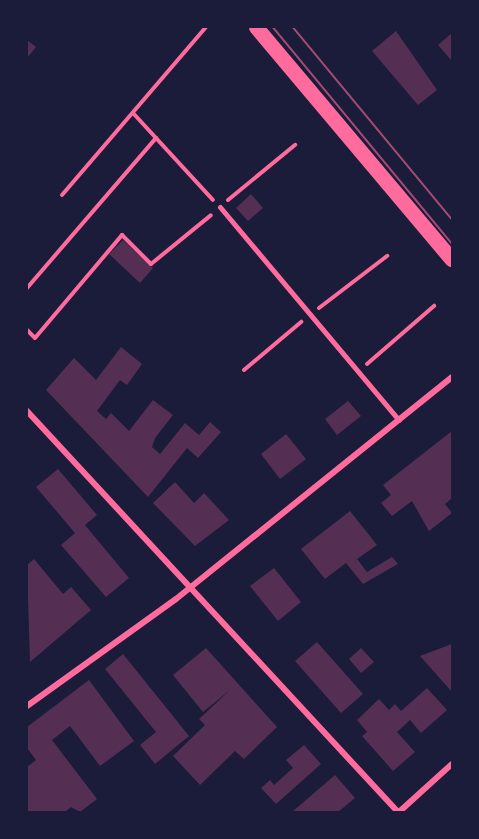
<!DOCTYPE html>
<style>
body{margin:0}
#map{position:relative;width:479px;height:839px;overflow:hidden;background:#1b1b3a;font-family:Arial,sans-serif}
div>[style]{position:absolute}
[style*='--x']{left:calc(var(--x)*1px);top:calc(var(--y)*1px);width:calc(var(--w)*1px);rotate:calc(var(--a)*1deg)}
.building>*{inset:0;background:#542f53}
.path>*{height:4px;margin:-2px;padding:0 2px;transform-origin:2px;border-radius:2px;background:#ff6b9d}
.pedestrian>*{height:5px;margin:-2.5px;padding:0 2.5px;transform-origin:2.5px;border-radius:2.5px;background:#ff6b9d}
.minor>*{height:6px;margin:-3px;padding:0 3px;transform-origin:3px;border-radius:3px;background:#ff6b9d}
.primary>*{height:15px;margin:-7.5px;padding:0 7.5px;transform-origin:7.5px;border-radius:7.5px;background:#ff6b9d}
.tram>*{height:1.5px;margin:-0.75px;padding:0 0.75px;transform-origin:0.75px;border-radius:0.75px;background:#a44b75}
span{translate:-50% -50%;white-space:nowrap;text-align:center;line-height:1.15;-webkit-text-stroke:4.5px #1b1b3a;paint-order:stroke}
.frame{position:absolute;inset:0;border:28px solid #1b1b3a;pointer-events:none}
</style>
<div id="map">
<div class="building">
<div style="clip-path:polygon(396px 31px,437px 90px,418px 105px,372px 51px)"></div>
<div style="clip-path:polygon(452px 33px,452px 61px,438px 45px)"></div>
<div style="clip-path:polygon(27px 40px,36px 47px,27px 58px)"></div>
<div style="clip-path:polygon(251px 194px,263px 208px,248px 221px,236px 208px)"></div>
<div style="clip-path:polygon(123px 240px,153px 268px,140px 283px,109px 254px)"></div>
<div style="clip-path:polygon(121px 347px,142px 364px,127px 385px,120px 380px,97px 411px,106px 419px,111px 413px,129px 431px,153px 400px,173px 415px,155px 438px,152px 447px,160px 454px,185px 423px,199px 435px,210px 422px,221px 432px,198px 458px,187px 448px,148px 497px,46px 390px,74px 358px,96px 380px)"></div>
<div style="clip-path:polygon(348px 401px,361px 416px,337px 435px,325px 419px)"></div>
<div style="clip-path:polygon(452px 431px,452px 498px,445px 504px,452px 513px,429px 531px,412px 501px,392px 516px,381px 503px,391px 495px,383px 485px)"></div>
<div style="clip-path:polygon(286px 434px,306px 459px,280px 479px,261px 454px)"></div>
<div style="clip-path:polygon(58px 469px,97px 515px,85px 525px,129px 578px,106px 597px,61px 545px,75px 533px,36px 487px)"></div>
<div style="clip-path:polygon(175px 482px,194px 503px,204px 493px,229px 520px,195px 546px,153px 503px)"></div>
<div style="clip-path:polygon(350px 511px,377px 545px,357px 559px,367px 572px,392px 557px,398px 564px,363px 584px,346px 563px,325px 579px,301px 549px)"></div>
<div style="clip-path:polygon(34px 559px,63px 594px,71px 587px,91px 610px,30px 662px,27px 565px)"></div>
<div style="clip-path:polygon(274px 568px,301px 602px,278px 621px,250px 586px)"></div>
<div style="clip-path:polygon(317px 642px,363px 694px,341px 713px,295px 661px)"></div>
<div style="clip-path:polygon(452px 644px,452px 692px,420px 656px)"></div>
<div style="clip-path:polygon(206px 648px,277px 727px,244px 759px,235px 751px,200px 785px,173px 756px,205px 725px,199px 719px,230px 690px,203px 712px,173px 675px)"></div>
<div style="clip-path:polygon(361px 648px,374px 662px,361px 673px,349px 659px)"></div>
<div style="clip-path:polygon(123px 654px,189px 736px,155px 764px,140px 745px,156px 732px,105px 669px)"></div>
<div style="clip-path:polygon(89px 680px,134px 741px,100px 766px,70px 726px,52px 740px,97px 799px,80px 812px,71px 807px,65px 812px,27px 812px,27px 767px,36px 760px,27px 748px,27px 727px)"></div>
<div style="clip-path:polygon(427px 688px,447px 710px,421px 733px,410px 720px,397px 732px,415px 752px,393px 771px,362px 736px,367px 732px,357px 720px,379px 699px,389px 710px,395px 704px,401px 711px)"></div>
<div style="clip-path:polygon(304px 745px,321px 764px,276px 804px,261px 788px,270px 780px,274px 785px,293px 768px,286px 760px)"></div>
<div style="clip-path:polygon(335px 775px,355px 798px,338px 812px,292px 812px)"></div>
</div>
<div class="path">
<div style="--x:133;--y:113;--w:118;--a:47.4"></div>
<div style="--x:62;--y:195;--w:221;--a:-49.4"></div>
<div style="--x:228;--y:200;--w:87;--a:-39.4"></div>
<div style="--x:27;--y:288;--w:198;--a:-49.3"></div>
<div style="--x:319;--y:308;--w:86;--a:-37.4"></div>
<div style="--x:27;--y:330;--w:11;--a:45"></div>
<div style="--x:35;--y:338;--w:135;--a:-49.8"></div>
<div style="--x:122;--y:235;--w:41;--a:45"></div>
<div style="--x:151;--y:264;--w:77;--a:-39.2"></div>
<div style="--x:367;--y:364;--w:89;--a:-40.9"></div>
<div style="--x:244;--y:370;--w:75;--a:-40.1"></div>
</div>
<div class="pedestrian">
<div style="--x:220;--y:207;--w:278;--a:50"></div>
</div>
<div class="minor">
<div style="--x:27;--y:411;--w:546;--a:47.23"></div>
<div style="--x:27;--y:706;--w:183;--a:-35.7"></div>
<div style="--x:176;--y:599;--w:354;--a:-38.8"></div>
<div style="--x:399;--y:812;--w:72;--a:-42.2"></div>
</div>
<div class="primary">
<div style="--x:256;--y:27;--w:304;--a:49.9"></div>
</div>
<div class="tram">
<div style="--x:273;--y:27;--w:281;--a:50.4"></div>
<div style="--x:293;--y:27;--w:249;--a:50.4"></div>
</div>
<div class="frame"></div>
</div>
